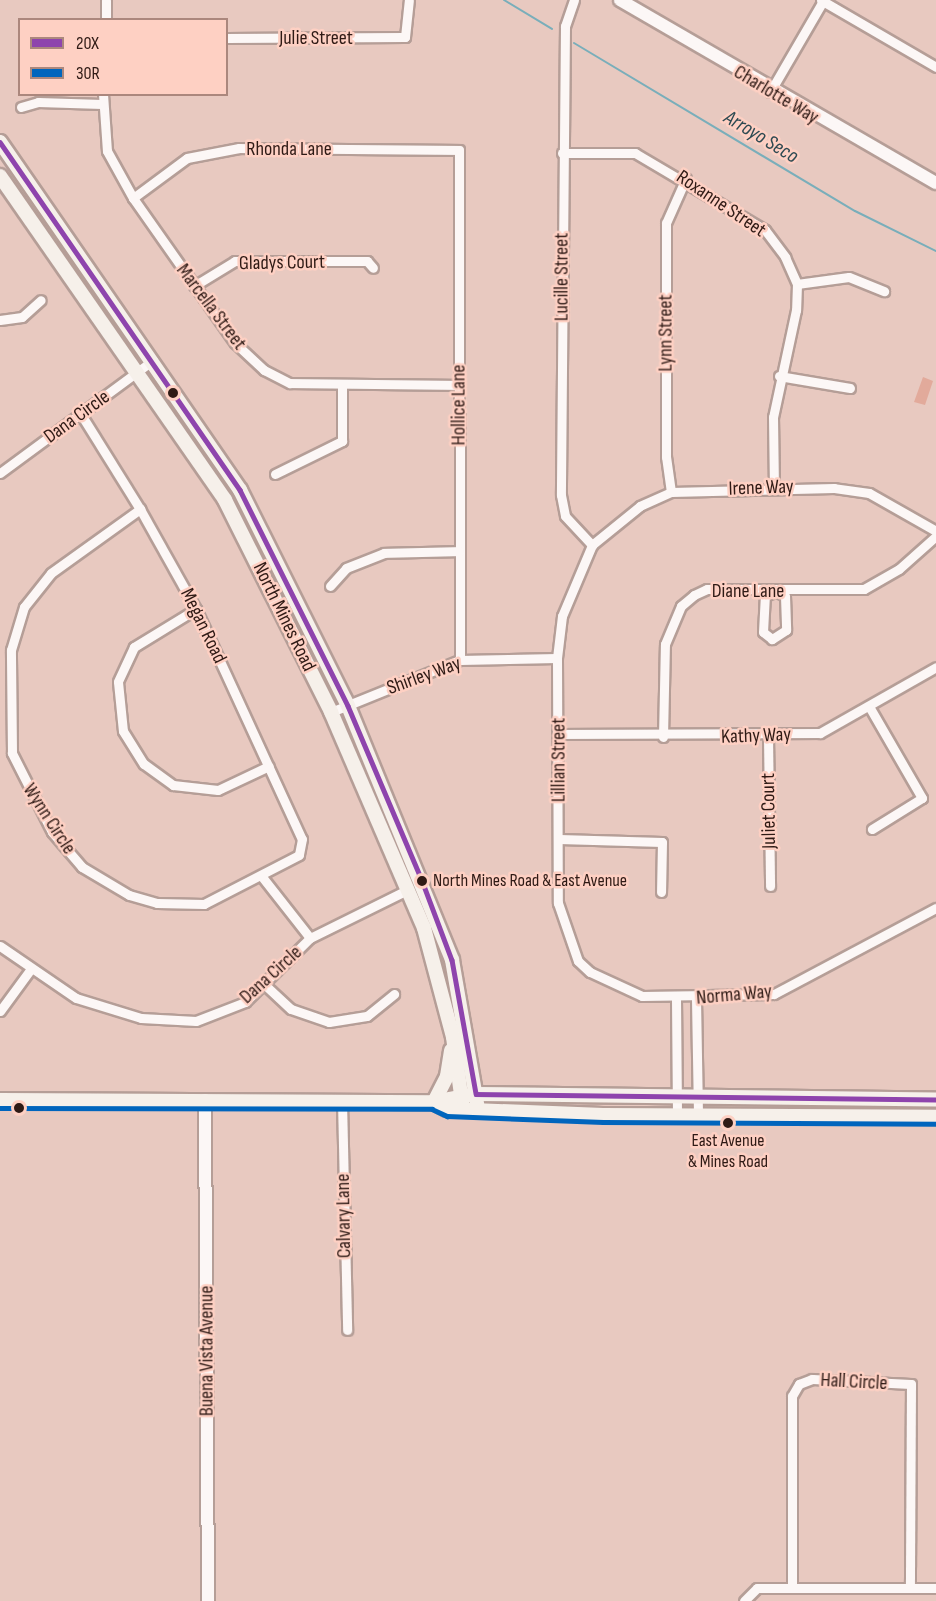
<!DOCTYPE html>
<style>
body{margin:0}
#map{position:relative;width:936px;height:1601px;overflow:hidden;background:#e8c9c0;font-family:"Sofia Sans Condensed",sans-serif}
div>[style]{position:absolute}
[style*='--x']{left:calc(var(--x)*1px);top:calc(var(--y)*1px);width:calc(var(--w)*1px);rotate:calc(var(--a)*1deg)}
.green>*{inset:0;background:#e2aa9b}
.stream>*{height:2px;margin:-1px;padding:0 1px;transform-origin:1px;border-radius:1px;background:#79aeba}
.roads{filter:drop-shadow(2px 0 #b59e97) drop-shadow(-2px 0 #b59e97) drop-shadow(0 2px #b59e97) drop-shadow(0 -2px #b59e97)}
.minor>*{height:9px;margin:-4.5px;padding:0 4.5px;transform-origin:4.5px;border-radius:4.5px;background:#fcf7f6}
.tertiary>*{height:12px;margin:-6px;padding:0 6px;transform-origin:6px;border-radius:6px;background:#fcf7f6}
.secondary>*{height:14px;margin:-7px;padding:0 7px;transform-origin:7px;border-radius:7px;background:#f6f0ea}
.bus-1>*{height:4.5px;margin:-2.25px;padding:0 2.25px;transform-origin:2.25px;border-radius:2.25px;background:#8e44ad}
.bus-2>*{height:4.5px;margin:-2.25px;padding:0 2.25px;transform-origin:2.25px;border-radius:2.25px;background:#0065bd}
.dots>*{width:16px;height:16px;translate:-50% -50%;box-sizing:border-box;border:3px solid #fed0c3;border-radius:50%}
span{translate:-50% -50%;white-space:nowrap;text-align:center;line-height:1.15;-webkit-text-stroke:5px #fed0c3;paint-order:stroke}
.bus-label{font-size:18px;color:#2f1a15}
.left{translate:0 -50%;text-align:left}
.street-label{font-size:20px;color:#2f1a15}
.water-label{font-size:21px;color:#2e4a52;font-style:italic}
.legend{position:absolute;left:18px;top:18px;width:210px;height:78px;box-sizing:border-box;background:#fed0c3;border:2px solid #ab877d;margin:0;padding:8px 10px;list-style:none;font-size:18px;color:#2f1a15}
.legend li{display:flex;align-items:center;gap:12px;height:30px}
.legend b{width:30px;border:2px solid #ab877d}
</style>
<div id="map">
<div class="green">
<div style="clip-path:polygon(923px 377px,933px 381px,925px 405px,914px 402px)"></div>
</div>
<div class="stream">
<div style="--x:504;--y:0;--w:56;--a:31.1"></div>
<div style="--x:574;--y:43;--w:327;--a:30.9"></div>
<div style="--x:855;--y:211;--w:90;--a:26.3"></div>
</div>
<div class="roads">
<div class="minor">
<div style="--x:106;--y:0;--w:20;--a:90"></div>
<div style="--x:574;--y:0;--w:28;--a:109"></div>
<div style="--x:565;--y:26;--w:469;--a:90.5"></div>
<div style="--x:561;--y:495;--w:21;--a:79"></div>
<div style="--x:565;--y:516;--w:40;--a:47"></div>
<div style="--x:821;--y:0;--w:133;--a:30.2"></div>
<div style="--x:226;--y:38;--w:179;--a:-0.3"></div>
<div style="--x:405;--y:37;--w:37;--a:-84"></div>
<div style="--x:770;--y:92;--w:105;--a:-59.8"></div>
<div style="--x:103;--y:94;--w:57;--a:86"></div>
<div style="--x:107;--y:151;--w:54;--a:61"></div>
<div style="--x:133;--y:198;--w:177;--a:54.9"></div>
<div style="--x:235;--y:343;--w:40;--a:43"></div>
<div style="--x:264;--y:370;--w:29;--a:27"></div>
<div style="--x:290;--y:383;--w:169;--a:0.7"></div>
<div style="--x:21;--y:107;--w:18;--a:-16"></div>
<div style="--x:38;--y:102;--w:64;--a:1.8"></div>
<div style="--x:562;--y:153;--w:73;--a:0"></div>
<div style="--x:635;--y:153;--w:151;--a:30.6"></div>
<div style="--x:765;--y:230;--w:34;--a:53"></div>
<div style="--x:785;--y:257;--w:30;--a:66"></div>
<div style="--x:797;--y:284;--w:26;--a:92"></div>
<div style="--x:796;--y:310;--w:109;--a:102.1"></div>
<div style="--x:773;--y:417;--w:68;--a:89.2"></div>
<div style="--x:133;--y:198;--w:67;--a:-36.5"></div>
<div style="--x:187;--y:158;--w:53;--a:-10.9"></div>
<div style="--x:239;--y:148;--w:220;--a:0.5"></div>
<div style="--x:459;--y:150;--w:510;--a:89.89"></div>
<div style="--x:797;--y:284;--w:52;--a:-7.7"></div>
<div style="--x:849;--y:277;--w:38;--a:22"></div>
<div style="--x:194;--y:286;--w:48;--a:-31.4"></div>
<div style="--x:235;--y:261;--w:132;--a:0"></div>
<div style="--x:367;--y:261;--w:9;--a:49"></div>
<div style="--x:0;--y:320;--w:22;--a:-8"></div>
<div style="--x:22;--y:317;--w:25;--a:-42"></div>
<div style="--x:779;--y:376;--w:72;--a:9.6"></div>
<div style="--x:82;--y:416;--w:110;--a:58.1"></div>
<div style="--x:140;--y:509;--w:115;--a:60.8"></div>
<div style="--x:196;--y:609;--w:253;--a:65.3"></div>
<div style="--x:302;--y:839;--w:16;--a:101"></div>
<div style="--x:299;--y:855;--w:107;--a:152.7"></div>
<div style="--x:204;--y:904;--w:47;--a:-178.8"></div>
<div style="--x:157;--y:903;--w:29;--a:-164"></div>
<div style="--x:129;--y:895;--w:55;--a:-149.2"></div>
<div style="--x:82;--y:867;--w:46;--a:-130.6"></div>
<div style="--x:52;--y:832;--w:89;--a:-116.9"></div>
<div style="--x:12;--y:753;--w:103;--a:-90.6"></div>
<div style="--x:11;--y:650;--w:45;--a:-73.2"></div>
<div style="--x:24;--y:607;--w:43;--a:-51.5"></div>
<div style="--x:51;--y:573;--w:110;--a:-35.7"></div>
<div style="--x:0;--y:473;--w:190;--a:-36.4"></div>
<div style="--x:275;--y:474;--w:75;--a:-26.2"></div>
<div style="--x:342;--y:441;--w:55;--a:-90"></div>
<div style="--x:671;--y:492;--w:35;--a:-98"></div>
<div style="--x:666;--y:457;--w:234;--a:-90"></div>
<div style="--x:666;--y:223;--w:49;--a:-66"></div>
<div style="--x:936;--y:531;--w:77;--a:-150.4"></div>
<div style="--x:869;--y:493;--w:35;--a:-172"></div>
<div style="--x:834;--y:488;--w:163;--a:178.6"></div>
<div style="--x:671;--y:492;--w:34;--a:156"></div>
<div style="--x:640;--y:506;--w:62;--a:140.9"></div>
<div style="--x:592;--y:545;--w:77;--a:112.9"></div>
<div style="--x:562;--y:616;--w:42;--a:96.8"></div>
<div style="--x:557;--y:658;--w:245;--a:89.8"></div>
<div style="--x:558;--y:903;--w:61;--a:71"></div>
<div style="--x:578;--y:961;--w:16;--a:43"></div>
<div style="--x:590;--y:972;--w:57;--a:24.8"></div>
<div style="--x:642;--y:996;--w:132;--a:-0.9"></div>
<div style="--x:774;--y:994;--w:183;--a:-28"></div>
<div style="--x:330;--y:586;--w:24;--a:-48"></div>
<div style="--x:346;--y:568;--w:41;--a:-21.5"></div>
<div style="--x:384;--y:553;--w:75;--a:-1.5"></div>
<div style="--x:776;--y:591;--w:10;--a:29"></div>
<div style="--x:785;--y:596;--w:34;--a:88"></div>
<div style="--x:786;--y:630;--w:17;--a:147"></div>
<div style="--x:772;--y:639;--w:11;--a:-142"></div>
<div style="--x:763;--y:632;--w:36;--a:-87"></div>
<div style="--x:765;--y:596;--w:12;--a:-24"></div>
<div style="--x:196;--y:609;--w:73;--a:148.5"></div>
<div style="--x:134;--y:647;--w:38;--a:115"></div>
<div style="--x:118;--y:682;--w:49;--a:84.2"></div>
<div style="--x:123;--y:731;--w:39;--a:58"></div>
<div style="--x:144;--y:764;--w:36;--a:36"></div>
<div style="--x:173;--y:785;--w:45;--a:6.3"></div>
<div style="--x:218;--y:790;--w:56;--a:-25.2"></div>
<div style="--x:870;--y:708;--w:104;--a:60"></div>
<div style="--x:922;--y:798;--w:59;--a:148.2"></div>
<div style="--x:331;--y:712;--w:139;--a:-22"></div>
<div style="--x:460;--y:660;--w:97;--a:-1.2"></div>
<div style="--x:559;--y:734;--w:261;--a:-0.2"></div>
<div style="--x:820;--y:733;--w:133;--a:-29.6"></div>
<div style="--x:663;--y:737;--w:93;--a:-88.8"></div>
<div style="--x:665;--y:644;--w:41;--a:-67.2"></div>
<div style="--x:681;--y:606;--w:17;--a:-40"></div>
<div style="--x:694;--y:595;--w:14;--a:-25"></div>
<div style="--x:707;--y:589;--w:157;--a:0"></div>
<div style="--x:864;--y:589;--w:40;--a:-29.7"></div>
<div style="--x:899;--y:569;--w:50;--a:-41.7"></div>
<div style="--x:768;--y:737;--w:149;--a:89.2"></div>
<div style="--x:559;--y:839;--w:103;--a:1.7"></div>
<div style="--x:662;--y:842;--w:50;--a:91.1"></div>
<div style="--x:263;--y:878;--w:76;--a:51.9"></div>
<div style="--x:0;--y:946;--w:92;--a:34.4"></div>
<div style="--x:76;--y:998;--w:68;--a:17.1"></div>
<div style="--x:141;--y:1018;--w:55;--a:3.1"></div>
<div style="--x:196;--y:1021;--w:53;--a:-21.2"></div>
<div style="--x:245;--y:1002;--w:91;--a:-44.6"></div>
<div style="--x:310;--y:938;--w:108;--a:-26.3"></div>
<div style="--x:265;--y:985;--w:35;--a:43"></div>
<div style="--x:291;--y:1009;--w:40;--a:18.9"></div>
<div style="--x:329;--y:1022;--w:38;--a:-9"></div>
<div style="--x:367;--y:1016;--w:35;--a:-39"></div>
<div style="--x:676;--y:999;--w:116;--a:89.5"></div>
<div style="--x:696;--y:999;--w:116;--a:89"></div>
<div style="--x:0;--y:1011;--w:51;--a:-53.8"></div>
<div style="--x:342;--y:1101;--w:229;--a:88.7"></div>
<div style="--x:792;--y:1587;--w:191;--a:-90"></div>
<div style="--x:792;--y:1396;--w:14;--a:-60"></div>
<div style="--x:799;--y:1384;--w:14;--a:-21"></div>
<div style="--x:812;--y:1379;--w:99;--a:2.9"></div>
<div style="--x:911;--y:1384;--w:203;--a:90.3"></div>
<div style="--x:744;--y:1601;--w:18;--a:-45"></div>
<div style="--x:757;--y:1588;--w:179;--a:0"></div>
</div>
<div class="tertiary">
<div style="--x:620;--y:0;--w:365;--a:30.1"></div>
<div style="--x:205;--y:1100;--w:501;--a:89.66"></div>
</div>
<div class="secondary">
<div style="--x:0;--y:142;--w:423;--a:55.4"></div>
<div style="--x:240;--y:490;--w:241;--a:63.4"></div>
<div style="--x:348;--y:706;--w:274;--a:67.7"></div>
<div style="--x:452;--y:960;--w:151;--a:80.1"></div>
<div style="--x:0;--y:176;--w:394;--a:55.2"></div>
<div style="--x:225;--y:500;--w:237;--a:63.4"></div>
<div style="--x:331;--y:712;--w:235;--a:66.7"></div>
<div style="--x:424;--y:928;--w:113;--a:75.1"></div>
<div style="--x:453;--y:1037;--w:73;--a:82.1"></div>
<div style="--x:0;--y:1100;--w:434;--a:0.3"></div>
<div style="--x:434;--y:1102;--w:43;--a:-10.8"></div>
<div style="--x:476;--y:1094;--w:460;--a:0.7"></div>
<div style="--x:434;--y:1102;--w:15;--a:28"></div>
<div style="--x:447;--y:1109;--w:156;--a:2.2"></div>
<div style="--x:603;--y:1115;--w:333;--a:0.3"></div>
<div style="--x:434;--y:1102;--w:29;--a:-63"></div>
<div style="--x:447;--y:1076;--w:26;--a:-81"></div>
</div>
</div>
<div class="bus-1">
<div style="--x:0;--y:142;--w:423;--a:55.4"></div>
<div style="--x:240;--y:490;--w:241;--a:63.4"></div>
<div style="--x:348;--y:706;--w:192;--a:67"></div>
<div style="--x:423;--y:883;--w:82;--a:69.4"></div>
<div style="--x:452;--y:960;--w:136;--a:79.8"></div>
<div style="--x:476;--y:1094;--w:460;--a:0.7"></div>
</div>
<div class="bus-2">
<div style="--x:0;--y:1108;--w:432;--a:0.1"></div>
<div style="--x:432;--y:1109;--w:17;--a:25"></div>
<div style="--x:447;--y:1116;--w:156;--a:2.2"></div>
<div style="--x:603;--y:1122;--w:333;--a:0.3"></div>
</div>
<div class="dots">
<div style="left:173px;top:393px;background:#2f1a15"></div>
<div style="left:422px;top:881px;background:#2f1a15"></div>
<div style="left:19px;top:1108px;background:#2f1a15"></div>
<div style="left:728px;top:1123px;background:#2f1a15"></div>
</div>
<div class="bus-label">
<span class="left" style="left:433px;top:881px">North Mines Road &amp; East Avenue</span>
<span style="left:728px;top:1152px">East Avenue<br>&amp; Mines Road</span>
</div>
<div class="street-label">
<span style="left:316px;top:38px">Julie Street</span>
<span style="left:776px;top:95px;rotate:31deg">Charlotte Way</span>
<span style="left:289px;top:149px">Rhonda Lane</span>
<span style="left:721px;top:204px;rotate:34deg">Roxanne Street</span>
<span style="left:282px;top:263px;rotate:-1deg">Gladys Court</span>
<span style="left:562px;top:277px;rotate:-90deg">Lucille Street</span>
<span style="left:211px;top:307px;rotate:53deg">Marcella Street</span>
<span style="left:666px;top:333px;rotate:-90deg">Lynn Street</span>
<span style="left:459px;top:405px;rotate:-90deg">Hollice Lane</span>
<span style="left:77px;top:417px;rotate:-36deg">Dana Circle</span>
<span style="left:761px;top:488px;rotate:-2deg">Irene Way</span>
<span style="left:748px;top:591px">Diane Lane</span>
<span style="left:284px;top:617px;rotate:64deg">North Mines Road</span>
<span style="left:203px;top:626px;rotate:64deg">Megan Road</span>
<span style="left:424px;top:676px;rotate:-20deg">Shirley Way</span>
<span style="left:756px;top:736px;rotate:-2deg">Kathy Way</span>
<span style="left:559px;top:760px;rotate:-90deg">Lillian Street</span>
<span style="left:769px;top:811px;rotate:-91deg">Juliet Court</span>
<span style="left:49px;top:819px;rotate:57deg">Wynn Circle</span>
<span style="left:271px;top:975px;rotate:-42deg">Dana Circle</span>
<span style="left:734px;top:995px;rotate:-5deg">Norma Way</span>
<span style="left:344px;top:1216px;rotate:-91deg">Calvary Lane</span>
<span style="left:207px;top:1351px;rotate:-90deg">Buena Vista Avenue</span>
<span style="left:854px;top:1382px;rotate:3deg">Hall Circle</span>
</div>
<div class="water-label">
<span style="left:761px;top:137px;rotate:31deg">Arroyo Seco</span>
</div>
<ul class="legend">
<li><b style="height:8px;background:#8e44ad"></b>20X</li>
<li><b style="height:8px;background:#0065bd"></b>30R</li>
</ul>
</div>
